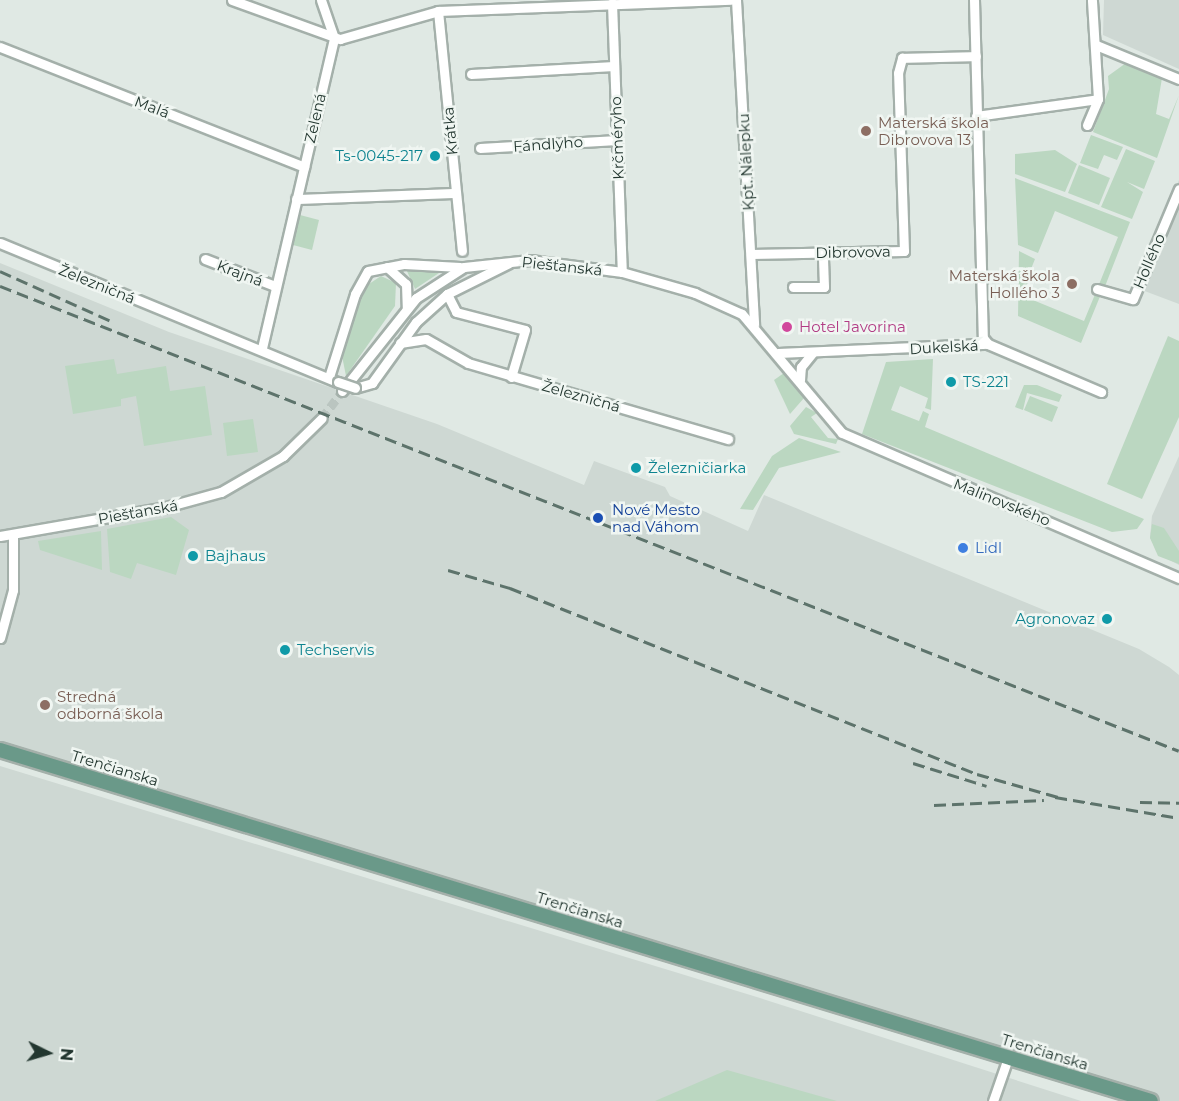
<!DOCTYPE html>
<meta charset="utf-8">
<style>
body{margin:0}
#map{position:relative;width:1179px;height:1101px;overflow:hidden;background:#e0e9e4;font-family:Montserrat,sans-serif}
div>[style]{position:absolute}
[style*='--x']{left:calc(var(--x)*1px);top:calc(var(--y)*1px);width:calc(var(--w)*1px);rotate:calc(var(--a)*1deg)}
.built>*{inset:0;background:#ced8d3}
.green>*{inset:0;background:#bbd7c1}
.minor-tunnel>*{height:9px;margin-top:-4.5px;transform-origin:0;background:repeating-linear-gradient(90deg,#bac5c0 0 9px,transparent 0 13.5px)}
.roads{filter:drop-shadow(2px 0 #a4b0aa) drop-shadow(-2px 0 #a4b0aa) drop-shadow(0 2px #a4b0aa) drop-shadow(0 -2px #a4b0aa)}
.minor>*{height:9px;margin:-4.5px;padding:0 4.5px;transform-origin:4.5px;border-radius:4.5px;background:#fff}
.primary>*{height:14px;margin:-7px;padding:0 7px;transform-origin:7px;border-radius:7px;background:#6a9989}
.rail>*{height:3px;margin-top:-1.5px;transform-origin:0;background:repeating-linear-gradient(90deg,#5d736b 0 12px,transparent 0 18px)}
.bridges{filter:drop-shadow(2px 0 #a4b0aa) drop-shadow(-2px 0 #a4b0aa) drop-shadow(0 2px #a4b0aa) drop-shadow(0 -2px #a4b0aa)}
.minor-bridge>*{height:9px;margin:-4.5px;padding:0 4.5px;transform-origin:4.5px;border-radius:4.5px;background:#fff}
.dots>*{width:16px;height:16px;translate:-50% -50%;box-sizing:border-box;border:3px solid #f0f6f2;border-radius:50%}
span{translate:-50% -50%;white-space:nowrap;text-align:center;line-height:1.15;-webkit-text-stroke:5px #f0f6f2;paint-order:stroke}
.street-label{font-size:15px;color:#233730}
.education-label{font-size:15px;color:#785e54}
.left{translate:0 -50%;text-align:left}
.right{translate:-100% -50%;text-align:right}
.culture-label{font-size:15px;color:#0d838f}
.hotel-label{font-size:15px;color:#b23c85}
.transit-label{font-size:15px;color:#164399}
.shop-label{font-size:15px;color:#366cbe}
.north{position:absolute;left:18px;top:1023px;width:60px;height:60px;-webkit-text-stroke:4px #f0f6f2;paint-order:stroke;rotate:95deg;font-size:16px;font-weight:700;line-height:24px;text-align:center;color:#233730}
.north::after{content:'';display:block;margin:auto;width:21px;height:27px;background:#233730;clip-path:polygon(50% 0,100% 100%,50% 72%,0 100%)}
</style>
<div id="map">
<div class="built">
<div style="clip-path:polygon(1104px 0,1179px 0,1179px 69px,1103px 35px)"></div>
<div style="clip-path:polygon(1179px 180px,1179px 304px,1134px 287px)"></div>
<div style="clip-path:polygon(0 263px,169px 332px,437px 424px,584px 485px,594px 461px,665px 487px,670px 496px,748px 531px,764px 495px,1139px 649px,1169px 667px,1179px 675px,1179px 1101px,1153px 1101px,0 758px)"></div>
<div style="clip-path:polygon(1179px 456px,1179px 565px,1158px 554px,1150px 537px,1152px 516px)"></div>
<div style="clip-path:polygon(0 766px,760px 998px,1081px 1101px,0 1101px)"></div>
</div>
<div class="green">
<div style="clip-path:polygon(1126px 63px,1162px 78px,1156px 114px,1169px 119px,1179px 95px,1157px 158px,1093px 132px,1109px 89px,1108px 76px)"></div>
<div style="clip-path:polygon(1091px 135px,1123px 147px,1117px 160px,1104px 155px,1098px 169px,1080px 163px)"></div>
<div style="clip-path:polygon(1126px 149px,1155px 161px,1144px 189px,1127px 182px,1143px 192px,1132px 219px,1101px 207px)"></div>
<div style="clip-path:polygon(1055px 150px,1077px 164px,1065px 192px,1015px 174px,1015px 154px)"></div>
<div style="clip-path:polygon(1079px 165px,1110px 178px,1099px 205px,1068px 193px)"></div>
<div style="clip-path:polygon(1015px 178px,1130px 222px,1104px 289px,1098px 287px,1118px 237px,1055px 211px,1038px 253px,1018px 245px)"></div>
<div style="clip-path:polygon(300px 215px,319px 220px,312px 250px,293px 245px)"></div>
<div style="clip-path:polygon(1019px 251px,1035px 259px,1027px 279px,1028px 298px,1084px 321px,1096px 292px,1101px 294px,1081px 343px,1018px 316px)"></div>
<div style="clip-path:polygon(406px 269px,442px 271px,415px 289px)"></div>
<div style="clip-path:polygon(381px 276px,396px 283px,395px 306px,346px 376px,342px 356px,353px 318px,366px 286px)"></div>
<div style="clip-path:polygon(1168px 336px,1179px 341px,1179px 417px,1142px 499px,1107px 484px)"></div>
<div style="clip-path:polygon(114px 359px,117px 374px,166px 366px,170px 391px,205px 386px,212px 435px,144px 446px,136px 396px,121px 399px,121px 406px,73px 414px,65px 366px)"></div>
<div style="clip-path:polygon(933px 359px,931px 410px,925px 408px,928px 398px,900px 386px,891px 410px,919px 421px,923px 411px,929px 414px,925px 427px,1144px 519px,1137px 529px,1112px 532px,862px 434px,886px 362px)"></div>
<div style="clip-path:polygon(784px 373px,804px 398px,790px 414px,774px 380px)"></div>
<div style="clip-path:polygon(1024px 385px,1037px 385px,1062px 395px,1059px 402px,1027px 393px,1023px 410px,1015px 407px)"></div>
<div style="clip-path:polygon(1030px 396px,1058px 407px,1052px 422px,1024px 410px)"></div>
<div style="clip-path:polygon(806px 407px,817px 413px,811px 417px,828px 438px,838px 439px,836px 444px,794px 434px,790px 426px)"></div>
<div style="clip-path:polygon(253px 419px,258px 452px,227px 456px,223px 423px)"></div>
<div style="clip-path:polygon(799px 438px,841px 452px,779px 468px,753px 510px,740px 509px,772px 456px)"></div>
<div style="clip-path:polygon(171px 517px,189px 530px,176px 575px,137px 563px,131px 579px,110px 572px,107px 529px)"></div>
<div style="clip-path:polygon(1152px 524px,1164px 528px,1179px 551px,1179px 564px,1158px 556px,1150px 538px)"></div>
<div style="clip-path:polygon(101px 531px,102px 570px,40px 550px,38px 541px)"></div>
<div style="clip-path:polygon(727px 1070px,837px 1101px,655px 1101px)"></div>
</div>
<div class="minor-tunnel">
<div style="--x:322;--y:418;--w:34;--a:-53"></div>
</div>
<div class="roads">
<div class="minor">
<div style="--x:232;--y:0;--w:115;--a:19.9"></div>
<div style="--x:340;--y:39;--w:102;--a:-15.9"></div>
<div style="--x:438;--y:11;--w:293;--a:-2.2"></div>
<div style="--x:321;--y:0;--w:40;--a:71.1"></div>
<div style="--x:736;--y:0;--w:325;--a:86.8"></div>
<div style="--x:974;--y:0;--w:338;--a:88.5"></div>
<div style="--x:983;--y:338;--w:8;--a:50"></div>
<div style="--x:612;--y:3;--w:269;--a:87.9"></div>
<div style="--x:438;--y:11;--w:241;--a:84.3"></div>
<div style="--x:1096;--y:45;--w:90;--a:22.3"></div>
<div style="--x:0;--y:47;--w:327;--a:21.5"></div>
<div style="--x:471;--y:74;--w:143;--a:-3.2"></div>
<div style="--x:976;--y:116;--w:123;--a:-7.9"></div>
<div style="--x:1087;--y:125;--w:28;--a:-67"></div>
<div style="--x:1098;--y:99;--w:99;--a:-93.5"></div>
<div style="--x:480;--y:148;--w:137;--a:-3.3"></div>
<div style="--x:296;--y:199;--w:159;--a:-2.2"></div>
<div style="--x:0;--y:243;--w:365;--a:22.4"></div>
<div style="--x:751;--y:254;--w:153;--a:-1.1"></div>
<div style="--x:904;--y:251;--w:178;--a:-91.9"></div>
<div style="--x:898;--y:73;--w:16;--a:-75"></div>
<div style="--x:902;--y:58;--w:74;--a:-1.5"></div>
<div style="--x:205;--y:259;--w:75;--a:21.1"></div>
<div style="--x:387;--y:267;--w:25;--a:42"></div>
<div style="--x:406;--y:284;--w:24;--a:88"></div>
<div style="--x:793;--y:287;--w:31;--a:0"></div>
<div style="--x:824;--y:287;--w:35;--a:-92"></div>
<div style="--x:1097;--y:289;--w:37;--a:16"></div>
<div style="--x:1133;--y:299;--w:119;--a:-67.3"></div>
<div style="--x:447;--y:294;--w:20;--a:63"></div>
<div style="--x:456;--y:312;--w:71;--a:14.6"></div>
<div style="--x:525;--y:330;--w:49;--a:106.6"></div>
<div style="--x:400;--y:343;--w:26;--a:-9"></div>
<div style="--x:426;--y:339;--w:48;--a:29.7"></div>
<div style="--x:468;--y:363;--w:271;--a:16.3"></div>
<div style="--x:262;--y:348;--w:318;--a:-76.9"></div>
<div style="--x:778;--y:353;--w:210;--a:-2.5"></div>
<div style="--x:988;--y:344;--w:123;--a:23"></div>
<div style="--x:329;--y:377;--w:87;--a:-72.6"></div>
<div style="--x:355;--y:294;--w:26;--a:-61"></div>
<div style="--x:368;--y:271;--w:37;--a:-11"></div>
<div style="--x:404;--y:264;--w:56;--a:3.1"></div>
<div style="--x:800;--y:380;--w:13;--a:-86"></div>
<div style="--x:801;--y:367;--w:19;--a:-51"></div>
<div style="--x:355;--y:388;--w:18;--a:-16"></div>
<div style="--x:372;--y:383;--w:75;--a:-54.2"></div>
<div style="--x:416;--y:322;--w:42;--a:-42.1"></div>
<div style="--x:447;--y:294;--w:69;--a:-26.6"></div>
<div style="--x:342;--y:391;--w:119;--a:-51.5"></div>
<div style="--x:416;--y:298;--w:57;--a:-32.9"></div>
<div style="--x:464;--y:267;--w:66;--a:-6.1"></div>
<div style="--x:530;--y:260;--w:93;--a:7.4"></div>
<div style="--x:622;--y:272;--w:76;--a:16"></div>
<div style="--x:695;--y:293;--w:51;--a:24.1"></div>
<div style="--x:742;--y:314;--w:155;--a:50"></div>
<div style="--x:842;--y:433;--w:367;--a:23.3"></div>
<div style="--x:0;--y:536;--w:169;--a:-9.9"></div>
<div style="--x:166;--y:507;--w:57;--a:-15.3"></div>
<div style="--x:221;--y:492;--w:72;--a:-30.1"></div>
<div style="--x:283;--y:456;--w:54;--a:-44.3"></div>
<div style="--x:0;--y:638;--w:50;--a:-74.8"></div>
<div style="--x:13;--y:590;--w:56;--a:-90"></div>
<div style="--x:993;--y:1101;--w:46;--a:-70.8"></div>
</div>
<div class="primary">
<div style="--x:0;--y:750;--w:1203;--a:16.96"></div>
</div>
</div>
<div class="rail">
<div style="--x:0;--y:271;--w:122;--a:24.2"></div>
<div style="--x:0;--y:286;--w:1267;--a:21.52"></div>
<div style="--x:448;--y:570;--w:65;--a:16.2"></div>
<div style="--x:510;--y:588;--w:503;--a:21.72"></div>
<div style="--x:977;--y:774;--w:88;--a:15.8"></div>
<div style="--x:913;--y:763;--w:77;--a:17.3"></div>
<div style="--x:1055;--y:797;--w:126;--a:9.6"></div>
<div style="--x:1140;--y:802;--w:39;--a:1"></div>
<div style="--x:934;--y:805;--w:110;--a:-2.6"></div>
</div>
<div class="bridges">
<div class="minor-bridge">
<div style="--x:338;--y:382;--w:18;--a:19"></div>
</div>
</div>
<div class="dots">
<div style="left:866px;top:131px;background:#8d6e63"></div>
<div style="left:435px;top:156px;background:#0f9aa8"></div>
<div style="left:1072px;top:284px;background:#8d6e63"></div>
<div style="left:787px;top:327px;background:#d1479c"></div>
<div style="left:951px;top:382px;background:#0f9aa8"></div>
<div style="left:636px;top:468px;background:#0f9aa8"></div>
<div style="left:598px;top:518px;background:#1a4fb4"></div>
<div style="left:963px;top:548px;background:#3f7fe0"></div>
<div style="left:193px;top:556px;background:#0f9aa8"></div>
<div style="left:1107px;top:619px;background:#0f9aa8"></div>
<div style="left:285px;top:650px;background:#0f9aa8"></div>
<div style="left:45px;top:705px;background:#8d6e63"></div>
</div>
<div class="street-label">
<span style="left:152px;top:107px;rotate:21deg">Malá</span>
<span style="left:315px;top:118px;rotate:-77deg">Zelená</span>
<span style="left:450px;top:131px;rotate:-95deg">Krátka</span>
<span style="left:617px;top:138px;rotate:-92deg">Krčméryho</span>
<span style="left:548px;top:144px;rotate:-4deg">Fándlyho</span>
<span style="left:746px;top:162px;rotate:-93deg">Kpt. Nálepku</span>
<span style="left:853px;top:252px;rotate:-1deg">Dibrovova</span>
<span style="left:1149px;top:261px;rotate:-67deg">Hollého</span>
<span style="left:562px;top:266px;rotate:6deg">Piešťanská</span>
<span style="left:240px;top:273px;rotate:21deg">Krajná</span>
<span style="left:97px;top:284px;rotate:22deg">Železničná</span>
<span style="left:944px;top:347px;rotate:-3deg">Dukelská</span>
<span style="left:581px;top:396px;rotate:16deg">Železničná</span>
<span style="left:1002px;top:502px;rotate:22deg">Malinovského</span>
<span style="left:138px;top:512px;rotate:-10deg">Piešťanská</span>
<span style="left:115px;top:768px;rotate:17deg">Trenčianska</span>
<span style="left:580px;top:910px;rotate:17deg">Trenčianska</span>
<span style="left:1045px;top:1052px;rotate:17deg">Trenčianska</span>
</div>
<div class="education-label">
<span class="left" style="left:878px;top:131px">Materská škola<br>Dibrovova 13</span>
<span class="right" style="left:1060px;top:284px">Materská škola<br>Hollého 3</span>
<span class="left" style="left:57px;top:705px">Stredná<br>odborná škola</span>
</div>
<div class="culture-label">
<span class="right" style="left:423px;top:156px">Ts-0045-217</span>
<span class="left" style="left:963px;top:382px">TS-221</span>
<span class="left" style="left:648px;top:468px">Železničiarka</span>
<span class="left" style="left:205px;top:556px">Bajhaus</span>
<span class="right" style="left:1095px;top:619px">Agronovaz</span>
<span class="left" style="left:297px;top:650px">Techservis</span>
</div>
<div class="hotel-label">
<span class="left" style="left:799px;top:327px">Hotel Javorina</span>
</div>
<div class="transit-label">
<span class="left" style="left:612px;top:518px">Nové Mesto<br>nad Váhom</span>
</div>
<div class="shop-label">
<span class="left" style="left:975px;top:548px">Lidl</span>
</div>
<div class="north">N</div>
</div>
